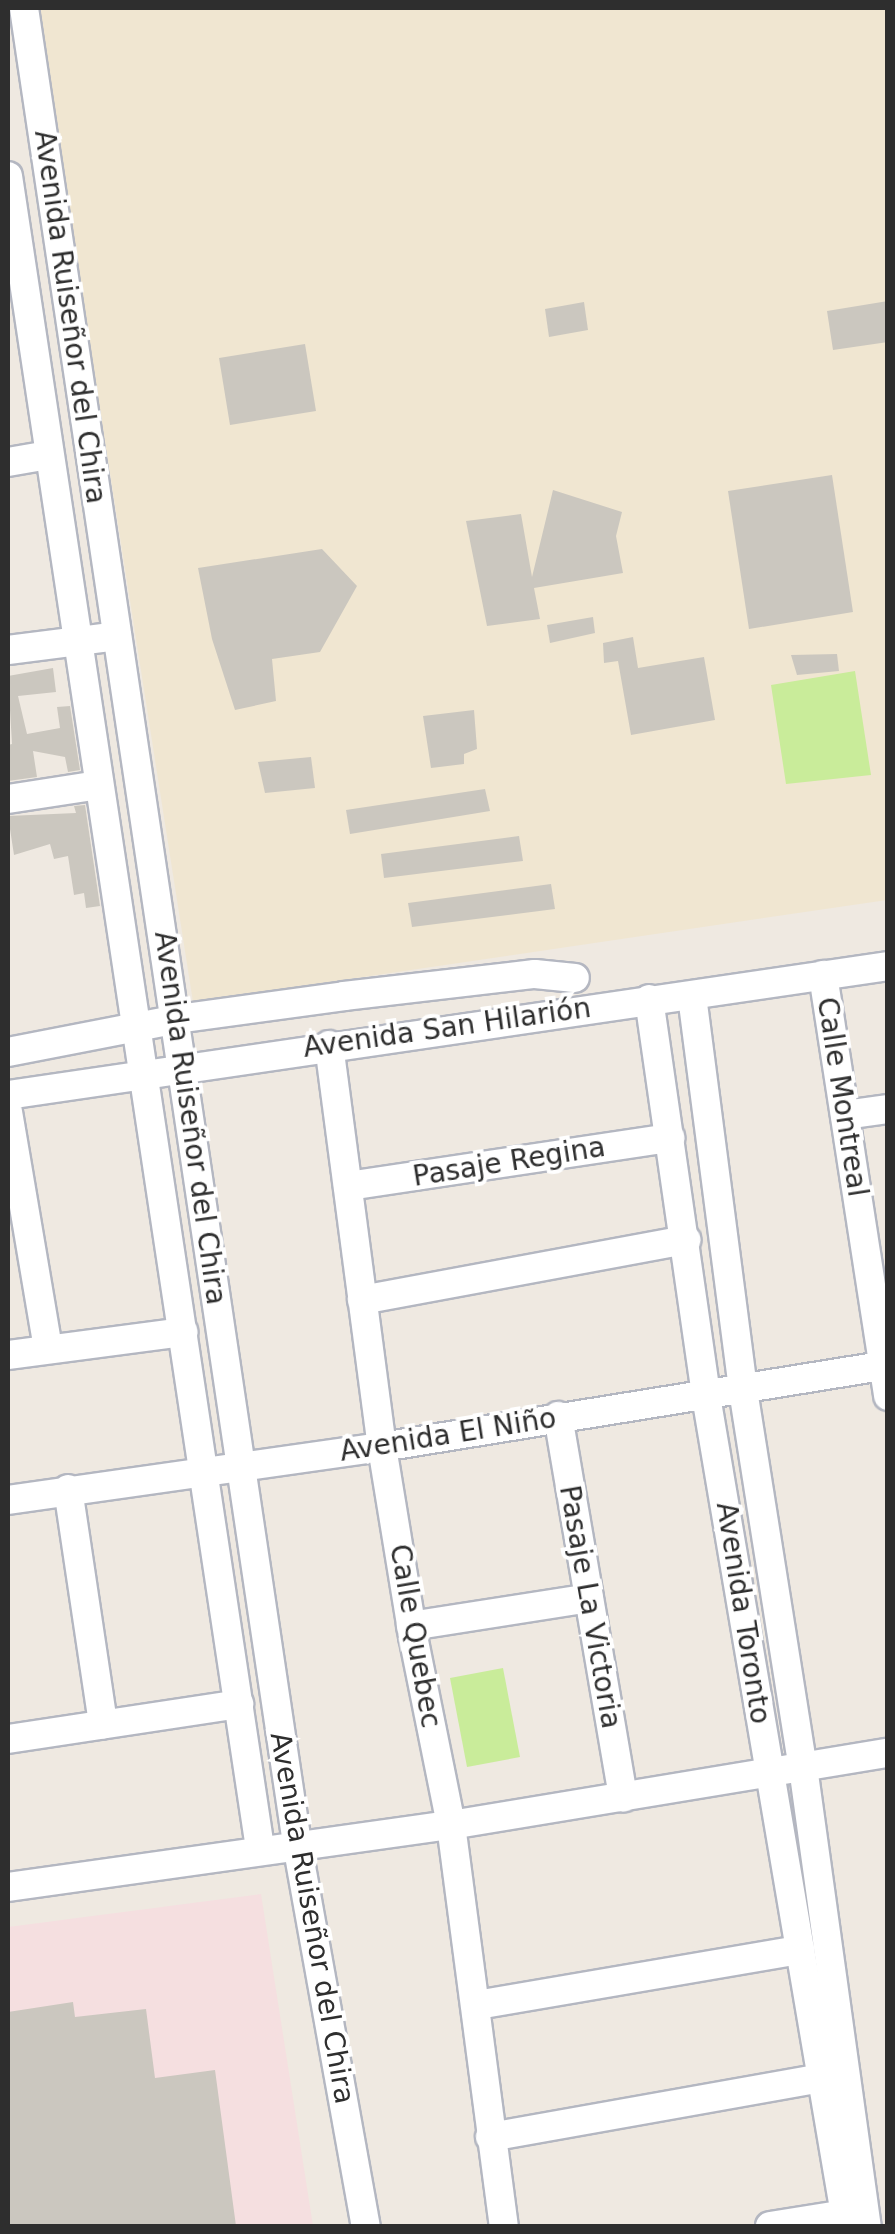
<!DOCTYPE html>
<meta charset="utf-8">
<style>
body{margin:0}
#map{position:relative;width:895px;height:2234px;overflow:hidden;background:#efe9e1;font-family:"DejaVu Sans",sans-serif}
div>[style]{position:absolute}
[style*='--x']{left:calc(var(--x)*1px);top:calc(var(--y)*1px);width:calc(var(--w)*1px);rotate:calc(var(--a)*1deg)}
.education>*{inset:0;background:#f0e6d1}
.medical>*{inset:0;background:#f5dfe0}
.pitch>*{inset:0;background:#c9ec9a}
.building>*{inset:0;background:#cbc7bf}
.roads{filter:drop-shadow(2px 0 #b4b7c1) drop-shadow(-2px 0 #b4b7c1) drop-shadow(0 2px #b4b7c1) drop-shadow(0 -2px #b4b7c1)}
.minor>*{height:28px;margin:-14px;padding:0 14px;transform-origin:14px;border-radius:14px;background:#fff}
span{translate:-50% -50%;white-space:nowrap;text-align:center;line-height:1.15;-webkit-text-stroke:8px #fff;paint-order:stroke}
.street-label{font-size:28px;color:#2e2e2e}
.frame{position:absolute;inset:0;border:10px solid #2e2e2e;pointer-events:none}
</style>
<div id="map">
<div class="education">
<div style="clip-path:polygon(37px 8px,887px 8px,887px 900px,193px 1002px)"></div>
</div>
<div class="medical">
<div style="clip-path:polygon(261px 1894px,313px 2226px,8px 2226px,8px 1927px)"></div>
</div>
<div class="pitch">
<div style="clip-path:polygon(855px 671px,871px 775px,786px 784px,771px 685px)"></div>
<div style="clip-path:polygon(503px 1668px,520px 1757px,467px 1767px,450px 1678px)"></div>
</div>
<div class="building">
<div style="clip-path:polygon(888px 301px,888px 342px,833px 350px,827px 311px)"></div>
<div style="clip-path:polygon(584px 302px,588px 330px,549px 337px,545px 309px)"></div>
<div style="clip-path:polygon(305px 344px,316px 411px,230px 425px,219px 358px)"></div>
<div style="clip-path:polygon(832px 475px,853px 612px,749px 629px,728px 491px)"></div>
<div style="clip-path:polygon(553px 490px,622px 512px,616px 536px,623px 573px,534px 588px,540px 619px,487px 626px,466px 521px,521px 514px,532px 577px)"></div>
<div style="clip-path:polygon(322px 549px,357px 586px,320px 652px,272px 659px,276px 701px,235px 710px,212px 639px,198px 568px)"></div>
<div style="clip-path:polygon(593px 617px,595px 633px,550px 643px,547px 625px)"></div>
<div style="clip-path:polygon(633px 637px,638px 668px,704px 657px,715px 720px,631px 735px,618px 661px,604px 663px,603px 643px)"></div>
<div style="clip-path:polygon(837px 654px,839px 671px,797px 675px,791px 655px)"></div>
<div style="clip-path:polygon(53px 668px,56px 692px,18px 696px,27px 734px,60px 728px,57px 707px,70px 706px,80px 770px,68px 772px,65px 757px,33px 751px,37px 777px,8px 781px,8px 745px,12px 744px,8px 676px)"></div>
<div style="clip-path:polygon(474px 710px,477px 749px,464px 754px,464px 764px,431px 768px,423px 716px)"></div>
<div style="clip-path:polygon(311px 757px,315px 788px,265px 793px,258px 762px)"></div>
<div style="clip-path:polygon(485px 789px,490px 811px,350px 834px,346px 810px)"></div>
<div style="clip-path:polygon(85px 805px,100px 906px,86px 908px,84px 893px,74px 895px,68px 856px,54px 859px,50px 844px,14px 855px,8px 816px,76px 813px,74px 806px)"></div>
<div style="clip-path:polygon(519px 836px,523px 861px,384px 878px,381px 854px)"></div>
<div style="clip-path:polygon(551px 884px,555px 909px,412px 927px,408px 903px)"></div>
<div style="clip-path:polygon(73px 2002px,75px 2017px,146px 2009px,155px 2078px,215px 2070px,236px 2226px,8px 2226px,8px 2012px)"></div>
</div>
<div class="roads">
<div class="minor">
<div style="--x:24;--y:8;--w:1856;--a:81.54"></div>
<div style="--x:297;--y:1844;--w:388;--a:79.8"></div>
<div style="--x:8;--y:176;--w:1692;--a:81.43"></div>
<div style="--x:8;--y:462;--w:41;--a:-9.9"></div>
<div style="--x:8;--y:650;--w:110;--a:-7.3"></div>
<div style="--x:8;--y:799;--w:91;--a:-8.8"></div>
<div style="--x:823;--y:975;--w:426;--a:81.2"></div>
<div style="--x:692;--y:996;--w:397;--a:82.6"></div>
<div style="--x:743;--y:1390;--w:382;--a:81"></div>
<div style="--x:803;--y:1767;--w:463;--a:82.1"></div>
<div style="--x:649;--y:999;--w:401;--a:81.8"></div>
<div style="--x:706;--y:1396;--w:842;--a:80.36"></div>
<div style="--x:329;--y:1045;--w:405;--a:82.5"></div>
<div style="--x:382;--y:1447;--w:192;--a:80.7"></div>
<div style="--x:413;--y:1636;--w:193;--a:78.6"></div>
<div style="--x:451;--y:1825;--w:404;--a:82.5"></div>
<div style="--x:8;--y:1052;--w:172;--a:-11"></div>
<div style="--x:177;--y:1019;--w:169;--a:-7.8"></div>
<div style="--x:344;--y:996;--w:192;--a:-6.6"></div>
<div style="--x:535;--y:974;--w:40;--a:5.7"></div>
<div style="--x:8;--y:1095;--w:889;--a:-8.34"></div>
<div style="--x:8;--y:1112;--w:240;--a:80.4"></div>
<div style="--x:845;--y:1115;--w:43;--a:-7.9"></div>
<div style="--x:348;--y:1186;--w:326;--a:-8.5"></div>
<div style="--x:362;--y:1300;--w:330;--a:-10.5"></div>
<div style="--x:8;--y:1355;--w:177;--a:-7.5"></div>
<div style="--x:558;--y:1416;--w:387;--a:80.3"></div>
<div style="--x:68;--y:1489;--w:238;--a:81.5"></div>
<div style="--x:8;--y:1500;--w:378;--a:-8.1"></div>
<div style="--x:382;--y:1447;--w:513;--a:-9.21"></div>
<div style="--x:411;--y:1626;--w:180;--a:-8.9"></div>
<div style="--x:8;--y:1739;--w:234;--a:-8.6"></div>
<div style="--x:8;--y:1887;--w:447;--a:-8"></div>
<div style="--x:451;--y:1825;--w:443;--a:-9.4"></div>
<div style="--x:477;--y:2005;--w:328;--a:-9.7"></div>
<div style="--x:490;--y:2137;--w:337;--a:-10.1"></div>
<div style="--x:770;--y:2226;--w:76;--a:-9.1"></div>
</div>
</div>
<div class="street-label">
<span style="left:70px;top:317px;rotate:82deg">Avenida Ruiseñor del Chira</span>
<span style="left:447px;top:1028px;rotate:-8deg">Avenida San Hilarión</span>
<span style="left:842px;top:1097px;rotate:81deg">Calle Montreal</span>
<span style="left:190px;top:1118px;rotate:82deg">Avenida Ruiseñor del Chira</span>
<span style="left:509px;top:1162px;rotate:-9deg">Pasaje Regina</span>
<span style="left:448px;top:1435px;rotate:-9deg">Avenida El Niño</span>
<span style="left:590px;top:1607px;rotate:80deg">Pasaje La Victoria</span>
<span style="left:743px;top:1613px;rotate:81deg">Avenida Toronto</span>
<span style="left:415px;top:1636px;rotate:80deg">Calle Quebec</span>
<span style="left:312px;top:1918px;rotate:80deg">Avenida Ruiseñor del Chira</span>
</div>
<div class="frame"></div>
</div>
